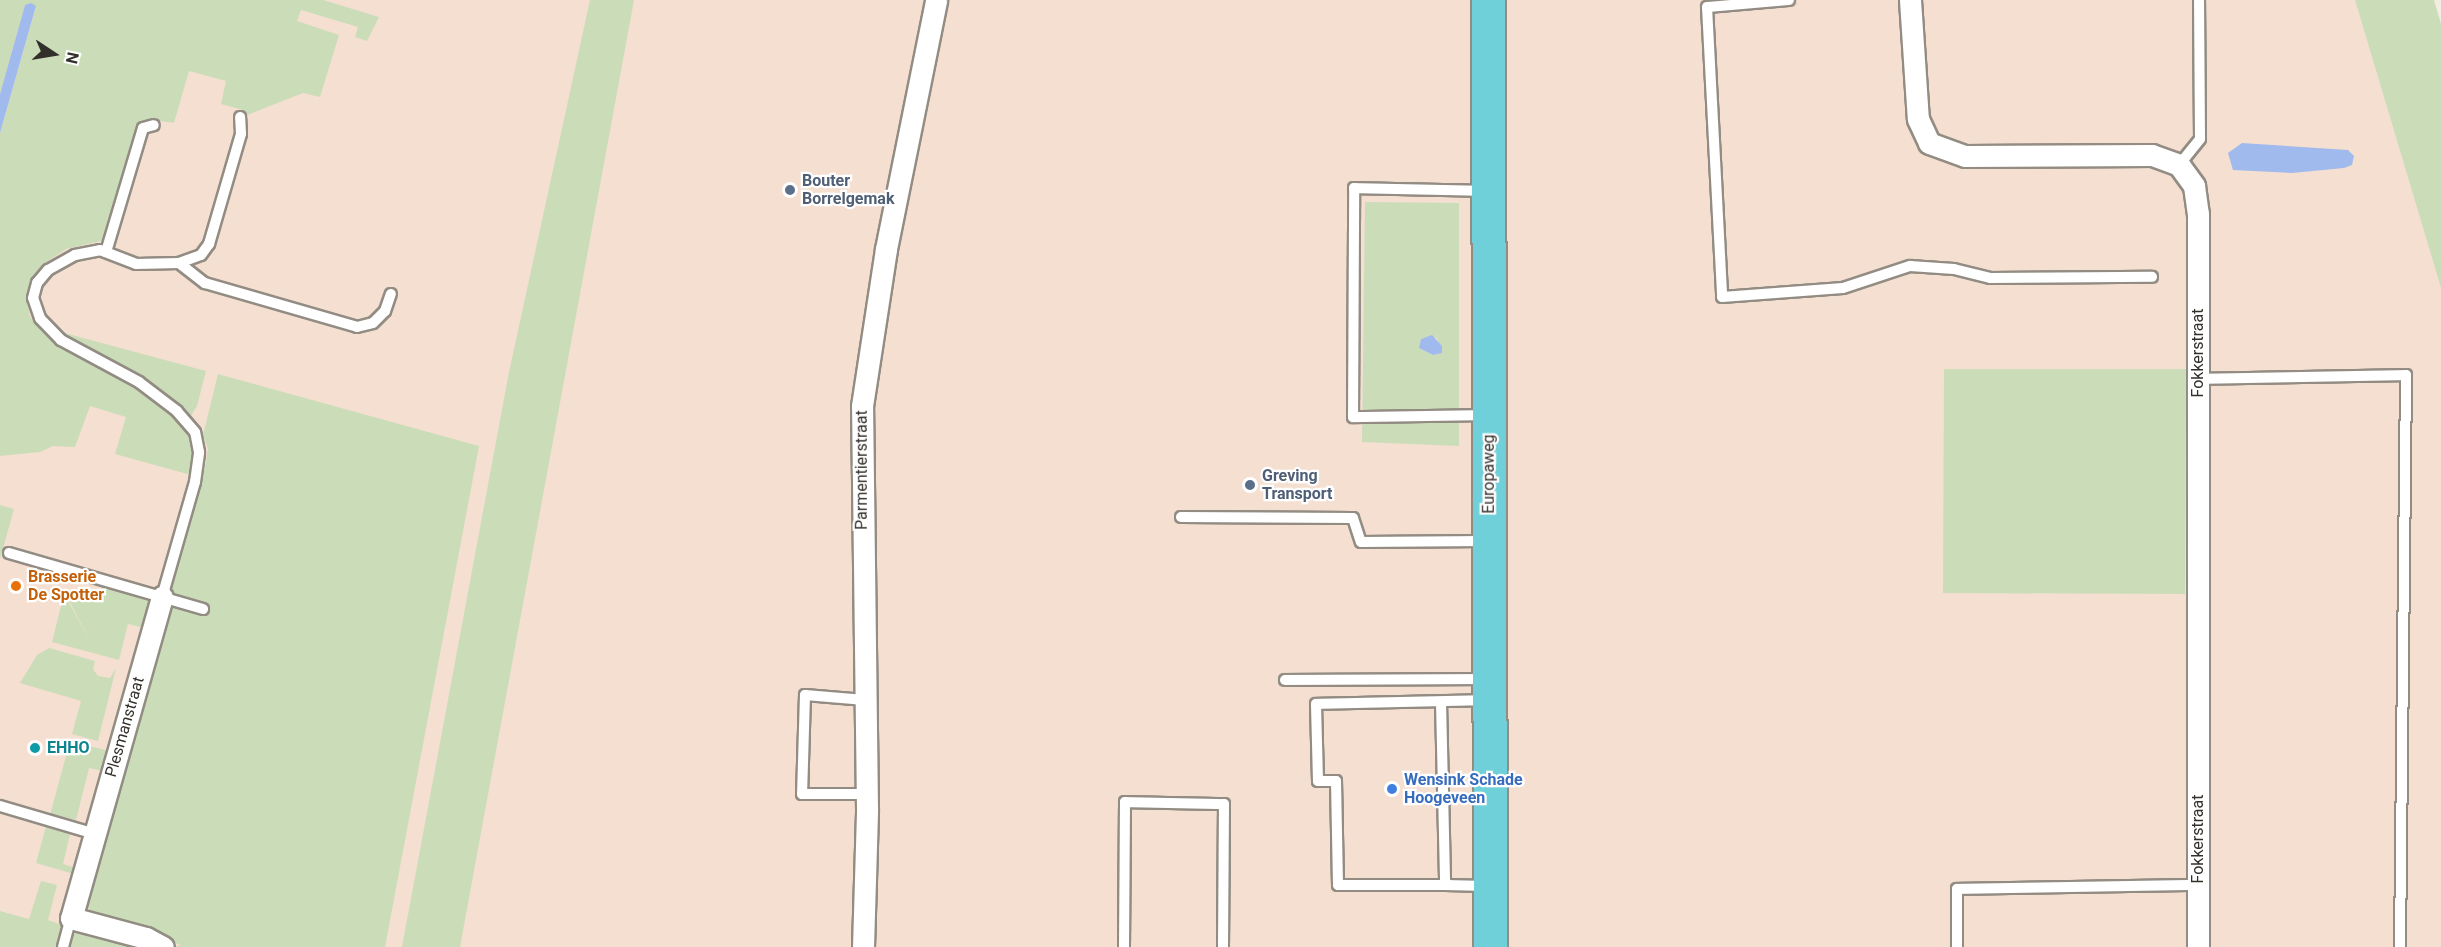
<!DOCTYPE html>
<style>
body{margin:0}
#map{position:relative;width:2441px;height:947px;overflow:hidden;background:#f3ece2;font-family:Roboto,sans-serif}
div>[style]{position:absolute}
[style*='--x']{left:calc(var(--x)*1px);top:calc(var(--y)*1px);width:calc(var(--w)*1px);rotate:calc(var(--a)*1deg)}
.industrial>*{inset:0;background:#f4dfd1}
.green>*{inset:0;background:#cbddb8}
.water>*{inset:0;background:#a0baed}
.roads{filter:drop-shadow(2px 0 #928c83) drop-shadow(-2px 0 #928c83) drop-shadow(0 2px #928c83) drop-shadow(0 -2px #928c83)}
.lane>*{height:10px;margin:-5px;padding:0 5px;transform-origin:5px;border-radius:5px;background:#fff}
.street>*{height:21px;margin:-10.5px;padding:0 10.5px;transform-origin:10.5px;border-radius:10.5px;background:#fff}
.primary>*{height:33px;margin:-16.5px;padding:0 16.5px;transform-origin:16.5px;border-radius:16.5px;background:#70d0d9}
.dots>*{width:16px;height:16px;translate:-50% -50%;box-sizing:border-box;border:3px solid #fff;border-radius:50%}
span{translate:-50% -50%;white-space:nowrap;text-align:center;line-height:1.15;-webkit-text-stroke:4.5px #fff;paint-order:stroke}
.service-label{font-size:16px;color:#4e5e75;font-weight:700}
.left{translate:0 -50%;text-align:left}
.street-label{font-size:16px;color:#33302c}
.food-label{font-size:16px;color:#c56008;font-weight:700}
.culture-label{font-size:16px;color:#0d838f;font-weight:700}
.shop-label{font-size:16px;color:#366cbe;font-weight:700}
.north{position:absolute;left:24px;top:24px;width:60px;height:60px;-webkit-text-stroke:4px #fff;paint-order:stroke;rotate:102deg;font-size:16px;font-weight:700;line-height:24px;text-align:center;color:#33302c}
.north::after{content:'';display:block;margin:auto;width:21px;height:27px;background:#33302c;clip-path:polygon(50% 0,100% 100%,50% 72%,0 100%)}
</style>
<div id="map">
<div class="industrial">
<div style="clip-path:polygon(0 0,2355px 0,2441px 287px,2441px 947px,0 947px)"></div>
</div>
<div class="green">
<div style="clip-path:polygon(0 0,323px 0,379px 17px,367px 41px,355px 37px,358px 27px,301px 10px,297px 21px,339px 35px,320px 97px,303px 93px,247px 115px,243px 110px,221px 104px,226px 81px,189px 71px,174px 123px,148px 119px,140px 125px,108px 233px,101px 241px,66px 249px,45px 263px,32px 284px,27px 299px,30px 317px,54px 341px,145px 390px,185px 425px,193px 443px,191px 475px,115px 454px,126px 417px,90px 406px,75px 447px,53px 446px,40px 452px,0 456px,0 133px,36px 7px,25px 5px,0 94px)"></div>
<div style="clip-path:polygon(590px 0,634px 0,460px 947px,402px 947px,509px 372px)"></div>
<div style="clip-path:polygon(2355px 0,2434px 0,2441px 24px,2441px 288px)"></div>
<div style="clip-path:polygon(evenodd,1365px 202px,1459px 203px,1459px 446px,1362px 442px,1365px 202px,1423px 338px,1437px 338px,1442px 353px,1433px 355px,1419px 348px,1423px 338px)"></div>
<div style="clip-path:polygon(57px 331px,206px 371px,197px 406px,190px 417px,132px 370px)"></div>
<div style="clip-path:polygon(1944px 369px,2186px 369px,2185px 594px,1943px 593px)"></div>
<div style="clip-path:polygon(218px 374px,479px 446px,385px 947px,174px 947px,181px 945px,92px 914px,86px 904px,85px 891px,205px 467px,208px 449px,203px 435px)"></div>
<div style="clip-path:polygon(0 505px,14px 509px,0 559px)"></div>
<div style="clip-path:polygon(102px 584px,152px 600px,145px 628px,128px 624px,119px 660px,52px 642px,64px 594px,89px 639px,63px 589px,98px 599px)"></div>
<div style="clip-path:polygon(49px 648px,95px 661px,93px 669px,98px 676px,110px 678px,116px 668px,98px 741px,72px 734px,81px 701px,20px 683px,37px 655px)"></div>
<div style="clip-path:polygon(70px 741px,109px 751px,103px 771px,89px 768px,76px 820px,50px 815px)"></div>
<div style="clip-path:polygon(47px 823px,71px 830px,63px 864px,76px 868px,74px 874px,36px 863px)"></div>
<div style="clip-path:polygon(41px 881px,57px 885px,48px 920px,62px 925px,57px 947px,0 947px,0 911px,29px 919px)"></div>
<div style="clip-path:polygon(77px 930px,143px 947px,67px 947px)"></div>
</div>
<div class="water">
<div style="clip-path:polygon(31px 3px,36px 6px,0 133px,0 94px,25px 5px)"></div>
<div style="clip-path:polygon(2242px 143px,2348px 150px,2354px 156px,2352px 165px,2344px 168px,2292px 173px,2233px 170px,2228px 153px)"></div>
<div style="clip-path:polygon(1432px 335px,1442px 346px,1442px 353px,1433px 355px,1419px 348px,1421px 339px)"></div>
</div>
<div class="roads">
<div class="lane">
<div style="--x:1789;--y:0;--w:82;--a:175.1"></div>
<div style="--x:1707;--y:7;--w:290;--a:87"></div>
<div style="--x:1722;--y:297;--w:121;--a:-4.3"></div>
<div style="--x:1843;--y:288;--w:71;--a:-18.2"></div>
<div style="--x:1910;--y:266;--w:44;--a:3.9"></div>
<div style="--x:1954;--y:269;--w:37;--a:14"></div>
<div style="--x:1990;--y:278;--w:162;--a:-0.4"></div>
<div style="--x:2179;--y:165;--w:33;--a:-51"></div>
<div style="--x:2200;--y:139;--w:139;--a:-90.4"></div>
<div style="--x:106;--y:252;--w:129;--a:-73.4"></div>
<div style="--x:143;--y:128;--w:11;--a:-15"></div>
<div style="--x:179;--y:263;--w:33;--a:38"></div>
<div style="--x:205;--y:283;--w:158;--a:16.1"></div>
<div style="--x:357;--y:327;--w:16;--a:-14"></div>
<div style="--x:373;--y:323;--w:17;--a:-45"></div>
<div style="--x:385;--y:311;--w:18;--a:-71"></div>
<div style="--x:2198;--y:379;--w:208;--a:-1.1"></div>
<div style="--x:2406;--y:375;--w:572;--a:90.6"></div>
<div style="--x:1485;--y:415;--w:132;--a:179.1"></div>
<div style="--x:1353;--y:417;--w:229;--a:-89.7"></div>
<div style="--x:1354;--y:188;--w:131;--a:1.3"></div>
<div style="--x:1181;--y:517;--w:172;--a:0.3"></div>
<div style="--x:1353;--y:518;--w:25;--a:72"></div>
<div style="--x:1361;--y:542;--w:125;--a:-0.5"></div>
<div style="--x:9;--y:553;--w:202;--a:16.1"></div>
<div style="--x:162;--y:597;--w:120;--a:-74"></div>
<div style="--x:195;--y:482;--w:30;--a:-82"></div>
<div style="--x:199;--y:452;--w:20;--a:-101"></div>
<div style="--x:195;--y:432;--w:28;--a:-131"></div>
<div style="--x:177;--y:411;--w:48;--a:-142.7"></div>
<div style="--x:139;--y:382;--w:89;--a:-151.7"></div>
<div style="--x:61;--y:340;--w:30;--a:-134"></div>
<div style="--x:40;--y:318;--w:21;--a:-109"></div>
<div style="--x:33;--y:298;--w:16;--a:-75"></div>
<div style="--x:37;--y:283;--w:17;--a:-50"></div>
<div style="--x:48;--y:270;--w:31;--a:-29"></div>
<div style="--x:75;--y:255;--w:25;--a:-11"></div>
<div style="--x:100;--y:250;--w:39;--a:21"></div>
<div style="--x:136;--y:264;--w:43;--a:-1.3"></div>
<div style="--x:179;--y:263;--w:23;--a:-20"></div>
<div style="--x:201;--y:255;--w:14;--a:-54"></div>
<div style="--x:209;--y:244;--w:115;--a:-73.8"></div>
<div style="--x:241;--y:134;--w:17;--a:-93"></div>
<div style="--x:1285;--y:680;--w:200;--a:-0.3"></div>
<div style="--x:865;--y:700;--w:60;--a:-175.2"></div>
<div style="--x:805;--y:695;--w:99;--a:91.7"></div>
<div style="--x:802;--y:794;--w:64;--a:0"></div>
<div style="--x:1441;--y:702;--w:183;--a:88.7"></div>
<div style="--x:1445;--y:885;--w:42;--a:1.4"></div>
<div style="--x:0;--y:806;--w:99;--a:16.4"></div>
<div style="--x:1445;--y:885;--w:107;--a:180"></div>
<div style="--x:1338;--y:885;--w:104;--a:-91.1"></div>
<div style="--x:1336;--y:781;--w:18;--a:180"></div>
<div style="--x:1318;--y:781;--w:77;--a:-91.5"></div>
<div style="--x:1316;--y:704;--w:170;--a:-1.3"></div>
<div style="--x:63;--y:947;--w:30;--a:-75"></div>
<div style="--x:1124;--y:947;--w:145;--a:-89.6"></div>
<div style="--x:1125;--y:802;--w:99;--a:1.2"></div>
<div style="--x:1224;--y:804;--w:143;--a:90.4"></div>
<div style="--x:1957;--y:947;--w:58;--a:-90"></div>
<div style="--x:1957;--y:889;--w:241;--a:-1"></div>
</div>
<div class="street">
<div style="--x:1910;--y:0;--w:119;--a:86.2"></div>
<div style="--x:1918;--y:119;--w:26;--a:65"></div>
<div style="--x:1929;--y:143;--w:38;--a:20"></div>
<div style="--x:1965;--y:156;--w:187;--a:-0.3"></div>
<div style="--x:2152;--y:155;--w:29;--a:20"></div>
<div style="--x:2179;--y:165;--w:26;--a:54"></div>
<div style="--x:2194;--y:186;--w:28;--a:82"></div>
<div style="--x:2198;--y:214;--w:733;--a:90"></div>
<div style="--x:162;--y:597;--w:334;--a:105.8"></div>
<div style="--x:71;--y:918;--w:78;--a:14.9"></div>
<div style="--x:146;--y:938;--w:19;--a:28"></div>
<div style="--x:863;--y:947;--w:138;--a:-88.3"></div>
<div style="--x:867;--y:809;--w:403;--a:-90.7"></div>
<div style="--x:862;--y:406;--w:159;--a:-81.3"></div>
<div style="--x:886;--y:249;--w:254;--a:-78.6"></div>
</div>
<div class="primary">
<div style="--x:1488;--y:0;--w:947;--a:89.88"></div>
</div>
</div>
<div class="dots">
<div style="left:790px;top:190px;background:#5c6f8a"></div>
<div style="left:1250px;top:485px;background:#5c6f8a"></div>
<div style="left:16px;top:586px;background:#e8710a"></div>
<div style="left:35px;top:748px;background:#0f9aa8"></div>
<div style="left:1392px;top:789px;background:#3f7fe0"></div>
</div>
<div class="service-label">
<span class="left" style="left:802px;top:190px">Bouter<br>Borrelgemak</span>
<span class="left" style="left:1262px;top:485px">Greving<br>Transport</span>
</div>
<div class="street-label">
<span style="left:2198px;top:353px;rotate:-90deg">Fokkerstraat</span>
<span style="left:862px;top:470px;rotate:-90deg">Parmentierstraat</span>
<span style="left:1489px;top:474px;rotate:-90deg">Europaweg</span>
<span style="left:125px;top:727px;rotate:-74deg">Plesmanstraat</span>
<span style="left:2198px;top:839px;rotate:-90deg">Fokkerstraat</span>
</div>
<div class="food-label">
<span class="left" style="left:28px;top:586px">Brasserie<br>De Spotter</span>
</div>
<div class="culture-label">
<span class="left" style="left:47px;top:748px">EHHO</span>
</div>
<div class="shop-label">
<span class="left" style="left:1404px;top:789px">Wensink Schade<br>Hoogeveen</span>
</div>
<div class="north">N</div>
</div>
